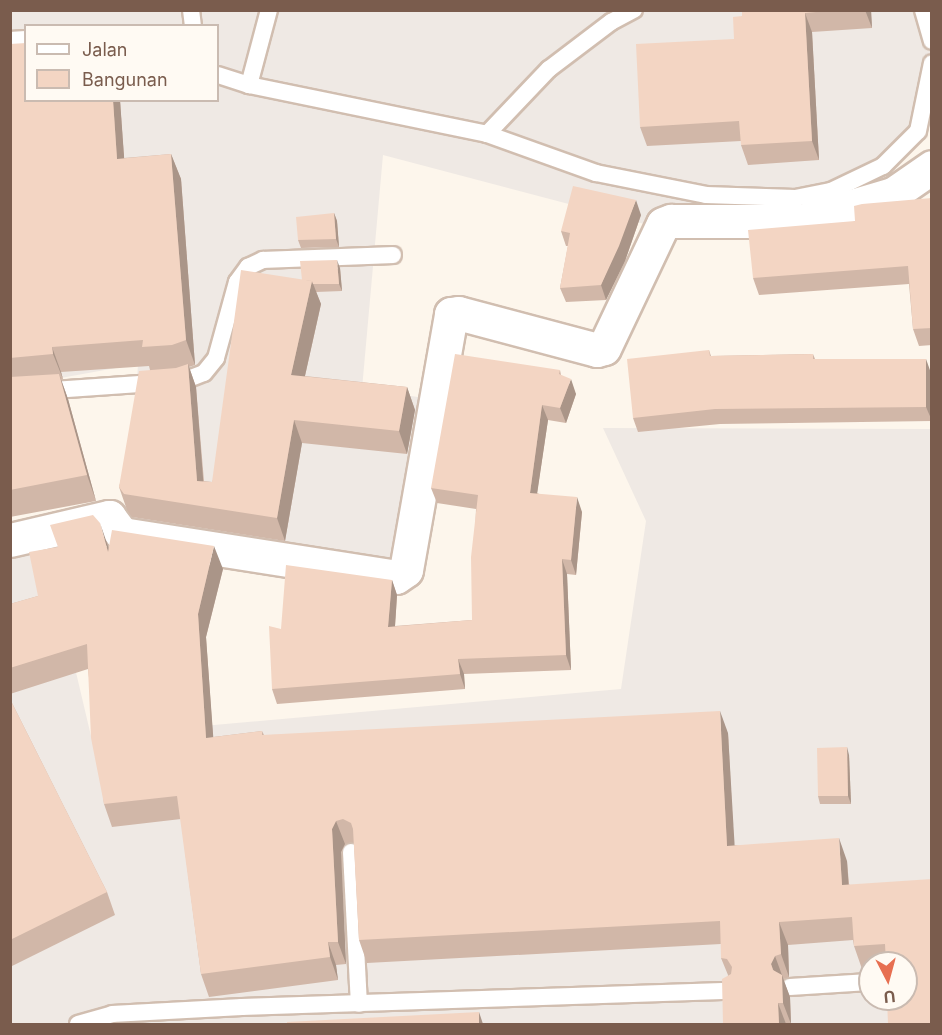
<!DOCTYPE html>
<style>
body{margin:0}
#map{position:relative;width:942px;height:1035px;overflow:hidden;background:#fdf6ec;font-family:Inter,sans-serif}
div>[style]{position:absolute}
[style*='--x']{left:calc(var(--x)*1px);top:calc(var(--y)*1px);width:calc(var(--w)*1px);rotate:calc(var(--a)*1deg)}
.industrial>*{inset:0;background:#efe9e4}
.roads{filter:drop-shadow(2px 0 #d1beb0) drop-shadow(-2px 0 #d1beb0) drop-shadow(0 2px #d1beb0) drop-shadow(0 -2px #d1beb0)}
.lane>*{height:16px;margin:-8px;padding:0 8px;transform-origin:8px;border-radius:8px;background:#fff}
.street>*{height:33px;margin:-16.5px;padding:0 16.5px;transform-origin:16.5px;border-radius:16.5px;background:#fff}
.wall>*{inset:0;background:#d1b7a8}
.shaded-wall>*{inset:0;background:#aa9588}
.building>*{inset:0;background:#f3d5c3}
span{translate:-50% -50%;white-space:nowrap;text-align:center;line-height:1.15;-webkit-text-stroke:5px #fffaf3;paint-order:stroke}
.frame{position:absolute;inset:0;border:12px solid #7a5c4d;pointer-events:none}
.legend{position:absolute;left:24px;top:24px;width:195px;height:78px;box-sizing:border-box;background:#fffaf3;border:2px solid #cabbb1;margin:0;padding:8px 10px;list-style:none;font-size:18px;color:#7a5c4d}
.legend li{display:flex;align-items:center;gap:12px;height:30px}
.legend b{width:30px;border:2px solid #cabbb1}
.north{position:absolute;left:858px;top:951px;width:60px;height:60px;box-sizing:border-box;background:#fffaf3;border:2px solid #cabbb1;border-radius:50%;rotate:174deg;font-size:16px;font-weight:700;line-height:24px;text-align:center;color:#7a5c4d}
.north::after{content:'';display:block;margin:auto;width:21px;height:27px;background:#e76f51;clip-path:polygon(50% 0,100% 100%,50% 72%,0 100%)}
</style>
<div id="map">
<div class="industrial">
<div style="clip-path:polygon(evenodd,11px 11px,931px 11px,932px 123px,834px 193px,656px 227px,383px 155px,362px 389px,425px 398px,403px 578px,128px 533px,138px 364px,11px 387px,11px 11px,26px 26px,218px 26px,218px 100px,26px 100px,26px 26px)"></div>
<div style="clip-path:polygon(evenodd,603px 428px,931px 429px,931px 1024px,11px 1024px,11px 554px,46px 545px,91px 736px,621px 689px,646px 521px,603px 428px,870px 963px,906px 963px,906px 999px,870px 999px,870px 963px)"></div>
</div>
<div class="roads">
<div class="lane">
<div style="--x:191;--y:10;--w:16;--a:83"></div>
<div style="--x:923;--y:10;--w:32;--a:74"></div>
<div style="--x:10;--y:40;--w:16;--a:-4"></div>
<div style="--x:218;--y:75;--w:33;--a:18"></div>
<div style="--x:249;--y:85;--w:243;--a:11.6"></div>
<div style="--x:487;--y:134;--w:116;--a:19.7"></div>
<div style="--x:596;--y:173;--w:112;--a:11.3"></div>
<div style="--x:706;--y:195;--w:89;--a:1.9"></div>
<div style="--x:795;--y:198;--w:37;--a:-11"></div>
<div style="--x:831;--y:191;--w:58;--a:-25.7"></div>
<div style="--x:883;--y:166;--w:49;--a:-45"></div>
<div style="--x:918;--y:131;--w:69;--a:-78.4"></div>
<div style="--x:249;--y:85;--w:78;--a:-75.1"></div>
<div style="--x:487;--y:134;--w:90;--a:-46.4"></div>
<div style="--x:549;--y:69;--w:78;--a:-37.2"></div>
<div style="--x:611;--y:22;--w:26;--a:-28"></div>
<div style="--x:10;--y:393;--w:173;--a:-4"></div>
<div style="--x:183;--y:381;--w:22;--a:-21"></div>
<div style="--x:204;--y:373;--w:19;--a:-51"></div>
<div style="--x:216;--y:358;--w:79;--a:-74.6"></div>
<div style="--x:237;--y:282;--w:19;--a:-54"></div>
<div style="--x:248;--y:267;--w:17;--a:-25"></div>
<div style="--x:263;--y:260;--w:130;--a:-2.2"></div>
<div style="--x:351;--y:852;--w:152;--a:87"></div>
<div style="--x:790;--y:987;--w:79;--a:-3.6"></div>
<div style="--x:78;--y:1024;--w:35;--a:-16"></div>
<div style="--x:112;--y:1014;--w:130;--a:-3.1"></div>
<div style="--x:242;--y:1007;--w:488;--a:-1.9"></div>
</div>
<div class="street">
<div style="--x:10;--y:540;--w:102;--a:-13.1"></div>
<div style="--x:109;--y:517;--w:21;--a:53"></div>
<div style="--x:122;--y:534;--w:277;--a:8.9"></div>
<div style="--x:396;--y:577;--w:12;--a:-35"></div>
<div style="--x:406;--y:570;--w:260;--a:-80"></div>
<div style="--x:451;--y:314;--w:7;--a:-8"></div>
<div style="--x:458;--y:313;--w:144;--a:14.9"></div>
<div style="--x:597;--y:350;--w:7;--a:-16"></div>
<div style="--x:604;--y:348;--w:137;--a:-64.6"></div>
<div style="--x:663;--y:224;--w:9;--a:-21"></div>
<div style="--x:671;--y:221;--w:130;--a:0"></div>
<div style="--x:801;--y:221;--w:96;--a:-16.4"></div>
<div style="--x:893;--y:194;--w:47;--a:-34.7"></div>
</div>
</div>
<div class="wall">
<div style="clip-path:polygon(742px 10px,871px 10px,872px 28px,812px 32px,819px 160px,748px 165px,741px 145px,741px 141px,647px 146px,640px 127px,734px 39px,742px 16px)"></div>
<div style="clip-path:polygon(10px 44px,120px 100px,124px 158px,171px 154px,181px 179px,195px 365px,189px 367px,196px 387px,204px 481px,212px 482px,302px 280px,340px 268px,342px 291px,316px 292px,321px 304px,305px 376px,407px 387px,415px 410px,407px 454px,302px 443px,285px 541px,132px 517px,127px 510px,119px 487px,150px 370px,149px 366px,61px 372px,63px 379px,61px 379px,68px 399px,96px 501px,10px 517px)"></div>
<div style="clip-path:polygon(932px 198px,932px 345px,919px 346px,913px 329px,909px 284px,759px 295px,753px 278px,855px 221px)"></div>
<div style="clip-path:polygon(334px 213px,337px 221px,339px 247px,301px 248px,298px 240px)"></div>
<div style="clip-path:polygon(641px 215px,625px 261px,606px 300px,566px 302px,560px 288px,568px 246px,566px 246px,561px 231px)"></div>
<div style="clip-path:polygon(709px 350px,711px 356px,813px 354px,815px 359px,931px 373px,932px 421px,720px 424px,638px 432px,633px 418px)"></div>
<div style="clip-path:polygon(560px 370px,561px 375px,576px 394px,566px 423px,548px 420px,537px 493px,582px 512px,576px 575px,567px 574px,571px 670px,464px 674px,465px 689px,277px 704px,272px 689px,281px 629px,392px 580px,397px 595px,395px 626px,472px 620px,476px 509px,437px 503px,431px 488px)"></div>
<div style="clip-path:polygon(58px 547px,109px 547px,223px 569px,206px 637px,213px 737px,262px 731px,264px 735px,728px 733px,734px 845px,847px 861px,849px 884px,906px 963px,870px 963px,870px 969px,862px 969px,854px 946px,853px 940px,788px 945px,789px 977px,783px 979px,790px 997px,791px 1024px,723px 1024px,728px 975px,721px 958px,721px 944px,367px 963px,359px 940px,354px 843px,351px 842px,345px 844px,341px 852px,346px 964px,336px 965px,338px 980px,209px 997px,201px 974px,181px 819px,112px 827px,104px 804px,88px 669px,10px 694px,10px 604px,38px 596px)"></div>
<div style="clip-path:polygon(10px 699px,107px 892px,115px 915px,10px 967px)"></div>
<div style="clip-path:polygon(849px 755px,851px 804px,820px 804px,818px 796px)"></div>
</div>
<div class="shaded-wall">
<div style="clip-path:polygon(865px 10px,871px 10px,872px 28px)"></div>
<div style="clip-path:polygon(805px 13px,812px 32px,819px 160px,812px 141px)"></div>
<div style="clip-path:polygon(113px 100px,120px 100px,126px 184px,117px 159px)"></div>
<div style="clip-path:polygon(171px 154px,181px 179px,195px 365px,186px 340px)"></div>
<div style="clip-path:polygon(636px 200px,641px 215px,625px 261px,606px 300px,601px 285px)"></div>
<div style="clip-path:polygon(334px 213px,337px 221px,339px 247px,336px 239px)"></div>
<div style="clip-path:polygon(337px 260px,340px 268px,342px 291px,339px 284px)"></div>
<div style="clip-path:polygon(312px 281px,321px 304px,300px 398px,291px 375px)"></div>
<div style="clip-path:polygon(52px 347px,61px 372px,63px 379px,53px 354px)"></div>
<div style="clip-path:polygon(926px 359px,931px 373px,932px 421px,926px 407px)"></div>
<div style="clip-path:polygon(188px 364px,196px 387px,205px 504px,197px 481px)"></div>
<div style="clip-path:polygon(59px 374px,68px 399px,96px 501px,87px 475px)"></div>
<div style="clip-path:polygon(571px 379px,576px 394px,566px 423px,560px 408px)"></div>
<div style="clip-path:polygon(407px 387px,415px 410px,407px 454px,399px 431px)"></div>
<div style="clip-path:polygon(542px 405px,548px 420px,535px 508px,530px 493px)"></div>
<div style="clip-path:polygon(294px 420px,302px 443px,285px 541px,277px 518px)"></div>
<div style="clip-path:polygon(577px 497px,582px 512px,576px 575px,571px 560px)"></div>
<div style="clip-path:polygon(100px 523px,108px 546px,116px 575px,108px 552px)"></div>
<div style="clip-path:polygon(214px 546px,223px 569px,206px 637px,215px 761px,206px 738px,198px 614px)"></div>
<div style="clip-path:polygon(562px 559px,567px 574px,571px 670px,566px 655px)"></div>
<div style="clip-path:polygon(392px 580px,397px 595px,394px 642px,388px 627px)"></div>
<div style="clip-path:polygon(458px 659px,464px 674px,465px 689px,460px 674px)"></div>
<div style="clip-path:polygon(720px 711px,728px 733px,736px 869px,727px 846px)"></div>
<div style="clip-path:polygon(847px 747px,849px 755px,851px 804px,848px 796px)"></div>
<div style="clip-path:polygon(336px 821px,345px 844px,341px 852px,346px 964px,338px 942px,332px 829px)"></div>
<div style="clip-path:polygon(839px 838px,847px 861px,850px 907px,842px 885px)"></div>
<div style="clip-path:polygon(779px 922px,788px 945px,789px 977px,781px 954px)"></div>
<div style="clip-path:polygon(328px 942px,336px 965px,338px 980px,330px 957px)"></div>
<div style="clip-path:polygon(775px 956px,790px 997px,791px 1024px,783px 1003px,780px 987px,771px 964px)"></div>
<div style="clip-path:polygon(778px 1003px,786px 1024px,779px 1024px)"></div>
<div style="clip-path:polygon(479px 1012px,483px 1024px,479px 1024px)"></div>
</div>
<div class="building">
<div style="clip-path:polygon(742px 10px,838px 10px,805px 13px,812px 141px,741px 145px,739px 121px,640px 127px,636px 44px,734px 39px,733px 17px,742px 16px)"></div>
<div style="clip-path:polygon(26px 43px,26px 100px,113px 100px,117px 159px,171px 154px,186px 340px,172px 345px,142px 347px,143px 340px,52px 347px,53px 354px,10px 358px,10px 44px)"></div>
<div style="clip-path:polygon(573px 186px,636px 200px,619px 246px,601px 285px,560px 288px,570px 233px,561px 231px)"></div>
<div style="clip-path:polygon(932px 198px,932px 328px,913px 329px,908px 266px,753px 278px,748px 230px,855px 221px,854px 206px,862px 204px)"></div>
<div style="clip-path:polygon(334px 213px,336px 239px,298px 240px,296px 217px)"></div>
<div style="clip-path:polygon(337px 260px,339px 284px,313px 284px,312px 281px,302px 280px,300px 261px)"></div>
<div style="clip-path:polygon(241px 270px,312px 281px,291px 375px,407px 387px,399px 431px,294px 420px,277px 518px,124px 494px,119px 487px,139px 371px,176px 368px,188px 364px,197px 481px,212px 482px)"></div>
<div style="clip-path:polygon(709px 350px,710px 356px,813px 354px,813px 359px,926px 359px,926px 407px,715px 409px,633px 418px,627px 359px)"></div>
<div style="clip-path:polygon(455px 354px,560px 370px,559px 374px,571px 379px,560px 408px,542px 405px,530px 493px,577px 497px,571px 560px,562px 559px,566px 655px,458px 659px,460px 674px,272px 689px,269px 626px,281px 629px,286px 565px,392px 580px,388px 627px,472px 620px,471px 557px,478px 495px,431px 488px)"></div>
<div style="clip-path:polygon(59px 374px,87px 475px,10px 490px,10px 377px)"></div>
<div style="clip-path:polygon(93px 515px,100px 523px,108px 552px,112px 530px,214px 546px,198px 614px,206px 738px,262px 731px,262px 735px,720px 711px,727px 846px,839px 838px,842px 885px,932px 879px,932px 1024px,888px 1024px,887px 999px,906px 999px,906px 963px,886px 963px,885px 944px,854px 946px,852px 917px,779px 922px,781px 954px,775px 956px,771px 964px,773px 970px,782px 975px,783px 1003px,778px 1003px,779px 1024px,723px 1024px,722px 979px,731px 974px,732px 967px,727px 959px,721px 958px,720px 921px,359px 940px,353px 829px,351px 823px,343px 819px,336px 821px,332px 829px,338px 942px,328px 942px,330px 957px,201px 974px,177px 796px,104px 804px,91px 738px,87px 644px,10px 668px,10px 604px,38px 596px,29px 552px,58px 547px,50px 525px)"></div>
<div style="clip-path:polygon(10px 699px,107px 892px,10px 940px)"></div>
<div style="clip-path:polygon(847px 747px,848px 796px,818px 796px,817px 748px)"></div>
<div style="clip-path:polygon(479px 1012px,479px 1024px,287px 1024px,287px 1022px)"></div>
</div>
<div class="frame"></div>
<ul class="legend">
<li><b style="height:8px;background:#fff"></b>Jalan</li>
<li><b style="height:16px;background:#f3d5c3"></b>Bangunan</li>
</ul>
<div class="north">U</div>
</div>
